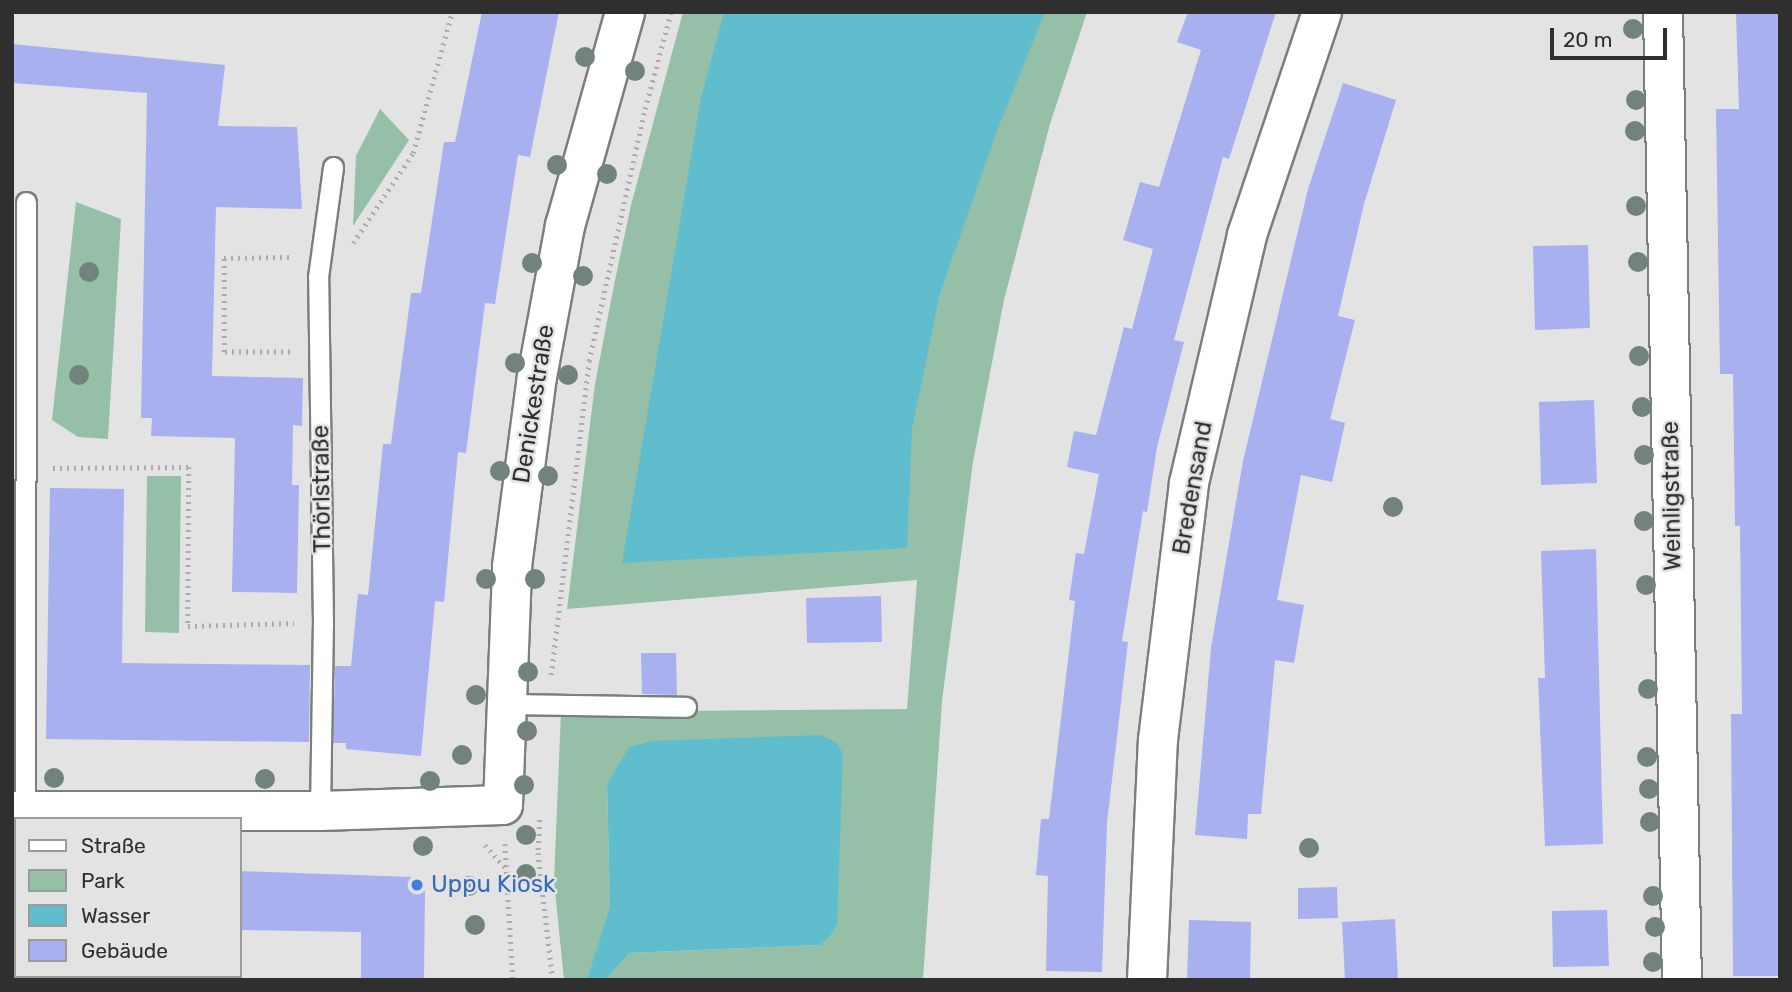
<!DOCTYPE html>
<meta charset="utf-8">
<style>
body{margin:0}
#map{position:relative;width:1792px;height:992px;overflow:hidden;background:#e3e3e4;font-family:Rubik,sans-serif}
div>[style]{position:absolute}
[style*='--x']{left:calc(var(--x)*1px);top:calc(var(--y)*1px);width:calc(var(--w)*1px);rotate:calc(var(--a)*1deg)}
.green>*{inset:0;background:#95c0a7}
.water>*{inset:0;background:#60bdce}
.building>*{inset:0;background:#a8b0f0}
.path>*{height:4.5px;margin-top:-2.25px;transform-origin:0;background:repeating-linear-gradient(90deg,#acacad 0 2px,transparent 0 7px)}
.roads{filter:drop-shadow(2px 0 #7c7d7e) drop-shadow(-2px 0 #7c7d7e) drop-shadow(0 2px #7c7d7e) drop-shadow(0 -2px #7c7d7e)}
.service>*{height:19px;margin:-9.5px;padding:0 9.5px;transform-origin:9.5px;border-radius:9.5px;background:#fff}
.minor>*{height:38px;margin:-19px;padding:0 19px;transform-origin:19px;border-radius:19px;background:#fff}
.trees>*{width:20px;height:20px;margin:-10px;border-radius:50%;background:#71837a}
.dots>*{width:19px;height:19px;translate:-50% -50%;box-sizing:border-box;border:4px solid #e3e3e4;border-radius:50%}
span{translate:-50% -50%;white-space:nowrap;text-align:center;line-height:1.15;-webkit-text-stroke:5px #e3e3e4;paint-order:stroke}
.street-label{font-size:24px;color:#2f2f2f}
.shop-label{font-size:24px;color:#366cbe}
.left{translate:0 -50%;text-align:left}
.frame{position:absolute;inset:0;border:14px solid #2f2f2f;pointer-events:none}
.legend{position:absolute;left:14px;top:817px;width:228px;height:161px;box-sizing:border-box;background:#e3e3e4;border:2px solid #9b9b9c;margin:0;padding:9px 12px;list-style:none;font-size:21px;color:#2f2f2f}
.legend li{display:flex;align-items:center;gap:14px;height:35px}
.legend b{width:35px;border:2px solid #9b9b9c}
.scale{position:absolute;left:1550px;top:28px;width:117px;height:32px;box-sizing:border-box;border:4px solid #2f2f2f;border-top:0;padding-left:9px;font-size:21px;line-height:24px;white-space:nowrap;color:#2f2f2f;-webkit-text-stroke:5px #e3e3e4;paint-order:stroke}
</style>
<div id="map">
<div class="green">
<div style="clip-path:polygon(683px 12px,1087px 12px,1050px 124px,1004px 300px,973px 462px,942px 701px,923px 980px,605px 980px,630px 953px,820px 945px,607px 784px,610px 907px,604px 938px,587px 980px,564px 980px,554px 881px,561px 712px,907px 709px,917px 580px,567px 609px,595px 384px,614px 285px,631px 205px)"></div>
<div style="clip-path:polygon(380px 109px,409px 140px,353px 226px,356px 156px)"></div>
<div style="clip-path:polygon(76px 202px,121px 219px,108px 439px,78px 437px,52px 420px)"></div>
<div style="clip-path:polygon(147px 476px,181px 476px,179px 633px,145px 632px)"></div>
</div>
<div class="water">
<div style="clip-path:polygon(724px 12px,1045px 12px,997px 131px,940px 293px,912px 429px,907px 548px,622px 563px,701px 98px)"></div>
<div style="clip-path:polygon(820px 735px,836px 742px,843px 754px,837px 924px,830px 936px,820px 945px,630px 953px,605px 980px,587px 980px,610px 907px,607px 784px,629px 747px,652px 741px)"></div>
</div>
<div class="building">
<div style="clip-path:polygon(482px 12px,559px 12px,530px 157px,518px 155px,495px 304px,485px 303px,466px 453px,458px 452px,444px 602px,435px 601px,421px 756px,346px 749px,346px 743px,333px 743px,335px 666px,351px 666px,358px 594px,368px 595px,383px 444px,391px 444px,411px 293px,421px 293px,444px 142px,455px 142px)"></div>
<div style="clip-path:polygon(1188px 12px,1276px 12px,1229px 159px,1223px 157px,1174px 340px,1184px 342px,1157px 447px,1147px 512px,1143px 511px,1122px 641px,1128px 642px,1107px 823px,1102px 972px,1046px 971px,1048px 876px,1036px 875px,1041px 819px,1049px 819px,1075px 601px,1069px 600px,1076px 553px,1084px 554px,1099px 474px,1067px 467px,1074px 431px,1096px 435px,1124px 327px,1132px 329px,1153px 249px,1123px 240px,1140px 182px,1159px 187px,1201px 50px,1177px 42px)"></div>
<div style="clip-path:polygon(1736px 12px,1780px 12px,1780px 976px,1733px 976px,1731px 714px,1742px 714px,1740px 526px,1735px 526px,1733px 374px,1720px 374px,1716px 109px,1739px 109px)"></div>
<div style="clip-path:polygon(12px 44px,225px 65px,218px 126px,297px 127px,302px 209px,216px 207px,212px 376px,303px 378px,302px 426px,293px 425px,292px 485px,299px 485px,297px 593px,232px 592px,235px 438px,151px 436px,152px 418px,141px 418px,147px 93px,12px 83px)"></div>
<div style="clip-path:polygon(1343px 83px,1396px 100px,1364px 204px,1338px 316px,1355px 320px,1330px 419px,1345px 423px,1332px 482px,1301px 475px,1277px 600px,1304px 605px,1294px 663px,1275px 660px,1261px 814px,1248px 814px,1247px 839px,1195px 835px,1211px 648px,1243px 461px,1308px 189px)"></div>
<div style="clip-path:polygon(1588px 245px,1590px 328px,1535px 330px,1533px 246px)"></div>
<div style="clip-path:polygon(1594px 400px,1597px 483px,1541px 485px,1539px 402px)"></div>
<div style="clip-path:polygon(50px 488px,124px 489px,122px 663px,310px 665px,309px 742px,46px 739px)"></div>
<div style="clip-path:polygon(1596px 549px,1603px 844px,1545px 846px,1538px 678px,1545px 678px,1541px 551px)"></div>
<div style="clip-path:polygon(881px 596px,882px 642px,807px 643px,806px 598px)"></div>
<div style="clip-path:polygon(641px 653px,676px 653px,677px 695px,642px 694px)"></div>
<div style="clip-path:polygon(240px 871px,413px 877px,425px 891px,424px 980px,361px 980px,361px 932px,240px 930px)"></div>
<div style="clip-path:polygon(1337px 887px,1338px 918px,1298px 919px,1298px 888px)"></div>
<div style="clip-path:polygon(1607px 910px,1609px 966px,1553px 967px,1552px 911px)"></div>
<div style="clip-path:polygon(1395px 919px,1398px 980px,1345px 980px,1342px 922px)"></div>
<div style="clip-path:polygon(1189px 920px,1251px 922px,1250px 980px,1187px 980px)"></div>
</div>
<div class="path">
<div style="--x:353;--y:243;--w:108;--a:-56.3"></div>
<div style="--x:413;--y:153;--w:146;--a:-74.5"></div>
<div style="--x:290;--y:352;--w:66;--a:180"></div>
<div style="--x:224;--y:352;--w:94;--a:-90"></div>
<div style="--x:224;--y:258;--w:68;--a:-0.8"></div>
<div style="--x:53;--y:468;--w:136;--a:-0.4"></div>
<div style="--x:189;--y:467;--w:159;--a:90.4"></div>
<div style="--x:188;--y:626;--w:106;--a:-1.6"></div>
<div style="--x:551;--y:675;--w:316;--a:-83.1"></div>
<div style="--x:589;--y:361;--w:258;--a:-77.5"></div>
<div style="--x:645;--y:109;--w:100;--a:-75"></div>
<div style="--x:540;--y:820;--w:33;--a:93"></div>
<div style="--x:538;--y:853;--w:128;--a:83.3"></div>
<div style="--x:505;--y:844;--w:136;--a:86.6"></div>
<div style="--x:485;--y:845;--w:30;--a:48"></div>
<div style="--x:23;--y:980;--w:4;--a:-90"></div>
</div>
<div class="roads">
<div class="service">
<div style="--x:504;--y:704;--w:182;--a:0.9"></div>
<div style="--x:25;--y:811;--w:609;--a:-89.91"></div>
<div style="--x:320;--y:811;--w:188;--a:-89.1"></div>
<div style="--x:323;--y:623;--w:346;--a:-90.8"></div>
<div style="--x:318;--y:277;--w:111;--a:-82.2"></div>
</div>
<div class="minor">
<div style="--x:1663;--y:12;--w:968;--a:88.88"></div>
<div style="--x:12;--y:811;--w:308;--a:0"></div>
<div style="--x:320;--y:811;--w:183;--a:-1.9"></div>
<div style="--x:503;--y:805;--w:239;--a:-87.8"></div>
<div style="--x:512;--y:566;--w:191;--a:-82.5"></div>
<div style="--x:537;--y:377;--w:154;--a:-79.5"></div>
<div style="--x:565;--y:226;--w:222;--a:-74.3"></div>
<div style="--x:1147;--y:980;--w:240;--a:-87.4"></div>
<div style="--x:1158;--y:740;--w:259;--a:-83.1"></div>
<div style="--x:1189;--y:483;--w:255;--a:-76.8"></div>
<div style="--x:1247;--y:235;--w:235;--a:-71.4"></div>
</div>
</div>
<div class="trees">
<div style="left:1633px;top:29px"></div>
<div style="left:585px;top:57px"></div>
<div style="left:635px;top:71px"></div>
<div style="left:1636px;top:100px"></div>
<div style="left:1635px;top:131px"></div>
<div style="left:557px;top:165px"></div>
<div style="left:607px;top:174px"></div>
<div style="left:1636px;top:206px"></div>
<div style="left:1638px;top:262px"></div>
<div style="left:532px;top:263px"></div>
<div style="left:89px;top:272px"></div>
<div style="left:583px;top:276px"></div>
<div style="left:1639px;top:356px"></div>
<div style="left:515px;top:363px"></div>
<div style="left:79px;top:375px"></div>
<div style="left:568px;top:375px"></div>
<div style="left:1642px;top:407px"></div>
<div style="left:1644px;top:455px"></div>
<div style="left:500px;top:471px"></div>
<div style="left:548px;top:476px"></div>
<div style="left:1393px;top:507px"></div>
<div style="left:1644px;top:521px"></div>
<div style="left:486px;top:579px"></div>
<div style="left:535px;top:579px"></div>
<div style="left:1646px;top:585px"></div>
<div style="left:528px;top:672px"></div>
<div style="left:1648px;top:689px"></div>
<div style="left:476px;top:695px"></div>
<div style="left:527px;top:731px"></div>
<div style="left:462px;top:755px"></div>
<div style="left:1647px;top:757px"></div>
<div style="left:54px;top:778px"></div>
<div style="left:265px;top:779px"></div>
<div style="left:430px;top:781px"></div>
<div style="left:524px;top:785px"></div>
<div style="left:1649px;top:789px"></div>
<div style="left:1650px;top:822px"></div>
<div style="left:526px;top:835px"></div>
<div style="left:423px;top:846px"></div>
<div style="left:1309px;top:848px"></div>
<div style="left:526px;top:874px"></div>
<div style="left:469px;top:886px"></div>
<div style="left:1653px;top:896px"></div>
<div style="left:475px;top:925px"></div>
<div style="left:1655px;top:927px"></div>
<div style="left:1653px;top:962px"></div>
</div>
<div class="dots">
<div style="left:417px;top:885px;background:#3f7fe0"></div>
</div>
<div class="street-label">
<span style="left:534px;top:404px;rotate:-81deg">Denickestraße</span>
<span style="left:1193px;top:488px;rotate:-80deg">Bredensand</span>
<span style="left:322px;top:489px;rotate:-91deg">Thörlstraße</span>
<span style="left:1672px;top:496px;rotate:-91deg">Weinligstraße</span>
</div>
<div class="shop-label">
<span class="left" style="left:431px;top:885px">Uppu Kiosk</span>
</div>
<div class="frame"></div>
<ul class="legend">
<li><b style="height:9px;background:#fff"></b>Straße</li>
<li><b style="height:19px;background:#95c0a7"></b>Park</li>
<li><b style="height:19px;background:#60bdce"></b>Wasser</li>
<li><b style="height:19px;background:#a8b0f0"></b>Gebäude</li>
</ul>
<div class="scale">20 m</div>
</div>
